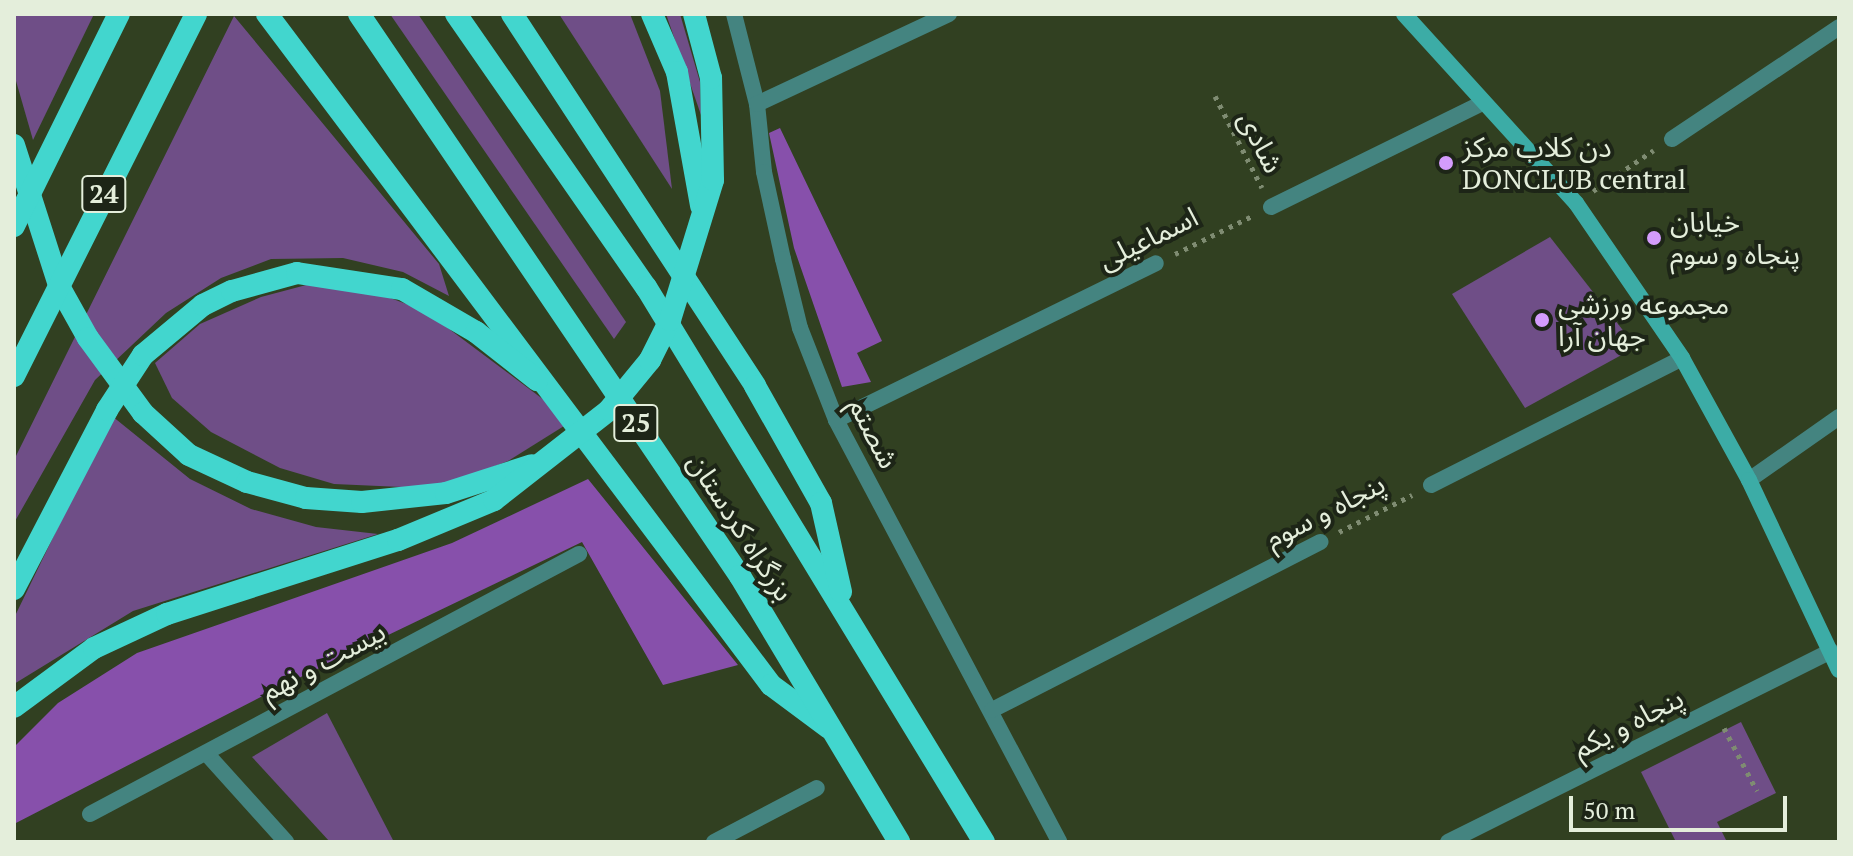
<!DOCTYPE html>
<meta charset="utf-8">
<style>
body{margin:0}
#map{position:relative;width:1853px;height:856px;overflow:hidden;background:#314021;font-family:"PT Serif","Noto Sans Arabic",serif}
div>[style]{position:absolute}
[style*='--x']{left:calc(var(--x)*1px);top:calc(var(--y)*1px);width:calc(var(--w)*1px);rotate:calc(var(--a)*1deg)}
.green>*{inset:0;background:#6f4e87}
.forest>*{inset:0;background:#8750ab}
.path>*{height:5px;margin-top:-2.5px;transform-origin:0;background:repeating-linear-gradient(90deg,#7f8c72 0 4px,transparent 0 10px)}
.minor>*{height:16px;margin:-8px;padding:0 8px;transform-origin:8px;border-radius:8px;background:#448480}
.secondary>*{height:16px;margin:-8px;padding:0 8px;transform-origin:8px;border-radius:8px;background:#3caca6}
.trunk>*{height:22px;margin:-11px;padding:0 11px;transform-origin:11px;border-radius:11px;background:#42d6ce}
.dots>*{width:22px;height:22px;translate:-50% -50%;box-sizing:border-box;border:4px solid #1d2517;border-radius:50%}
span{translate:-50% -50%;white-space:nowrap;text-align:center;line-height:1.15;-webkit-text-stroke:8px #1d2517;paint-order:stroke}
.shield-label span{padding:2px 6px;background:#1d2517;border:2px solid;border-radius:6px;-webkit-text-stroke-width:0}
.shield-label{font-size:26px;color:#e4eedb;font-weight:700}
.street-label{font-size:28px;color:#e4eedb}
.poi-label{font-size:28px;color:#e4eedb}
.left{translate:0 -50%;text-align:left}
.frame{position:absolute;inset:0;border:16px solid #e4eedb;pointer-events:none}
.scale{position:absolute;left:1569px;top:796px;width:218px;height:36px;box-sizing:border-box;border:4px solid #e4eedb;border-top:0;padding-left:10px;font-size:24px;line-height:28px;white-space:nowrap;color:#e4eedb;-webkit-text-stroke:6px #1d2517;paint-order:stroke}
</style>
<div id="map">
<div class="green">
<div style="clip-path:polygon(14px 14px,94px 14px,33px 140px,14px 74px)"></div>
<div style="clip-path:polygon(390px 14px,418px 14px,626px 322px,614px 339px)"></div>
<div style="clip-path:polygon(559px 14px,630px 14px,660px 91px,672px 189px)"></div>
<div style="clip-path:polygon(666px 14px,680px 14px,700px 82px,701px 115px)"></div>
<div style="clip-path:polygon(234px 16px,439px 264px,449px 296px,403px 272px,343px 258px,271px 259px,221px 278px,166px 313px,95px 380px,14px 523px,14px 460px)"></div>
<div style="clip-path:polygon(1550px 237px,1636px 347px,1525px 408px,1452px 294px)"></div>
<div style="clip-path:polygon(310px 284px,361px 287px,425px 311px,572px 421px,508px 461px,456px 481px,424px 488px,334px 484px,280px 468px,211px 432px,172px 398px,155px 363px,200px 324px,261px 297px)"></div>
<div style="clip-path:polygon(112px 416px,190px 479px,251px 509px,316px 527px,378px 534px,133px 611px,14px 684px,14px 618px)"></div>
<div style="clip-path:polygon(327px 713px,394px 842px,330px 842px,252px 757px)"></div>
<div style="clip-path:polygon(1741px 722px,1776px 793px,1717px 822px,1727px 842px,1676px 842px,1641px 772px)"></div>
</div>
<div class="forest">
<div style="clip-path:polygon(780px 128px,882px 341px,857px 353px,871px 382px,842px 387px,794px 248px,769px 133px)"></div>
<div style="clip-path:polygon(588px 479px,738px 665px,663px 685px,582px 542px,282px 686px,14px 824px,14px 747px,58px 703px,137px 653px,452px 543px)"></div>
</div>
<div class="path">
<div style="--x:1215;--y:96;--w:103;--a:62.9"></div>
<div style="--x:1593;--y:191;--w:73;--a:-33.9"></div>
<div style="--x:1175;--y:254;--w:86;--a:-26.3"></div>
<div style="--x:1339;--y:532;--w:82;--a:-26.9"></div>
<div style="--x:1724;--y:728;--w:71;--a:62.4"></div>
</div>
<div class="minor">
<div style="--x:734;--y:14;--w:93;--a:75.7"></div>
<div style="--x:757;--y:104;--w:68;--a:84.1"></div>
<div style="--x:764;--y:172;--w:89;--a:77.7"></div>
<div style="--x:783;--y:259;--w:71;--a:76.2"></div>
<div style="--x:800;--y:328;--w:99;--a:68.6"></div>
<div style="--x:836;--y:420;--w:477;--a:62.1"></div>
<div style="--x:757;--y:104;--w:212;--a:-25.1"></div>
<div style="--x:1672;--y:139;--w:201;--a:-33.8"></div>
<div style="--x:1271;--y:207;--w:237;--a:-26.2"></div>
<div style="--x:836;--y:420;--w:356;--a:-26.1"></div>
<div style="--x:1749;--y:480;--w:110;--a:-35"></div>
<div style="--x:1431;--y:485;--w:281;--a:-26.8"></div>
<div style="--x:992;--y:710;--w:369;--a:-27.1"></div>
<div style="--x:206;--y:753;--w:120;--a:48"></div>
<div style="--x:90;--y:814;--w:554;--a:-28"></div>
<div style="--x:714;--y:842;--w:116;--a:-27.7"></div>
<div style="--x:1448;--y:842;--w:428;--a:-26.5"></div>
</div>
<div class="secondary">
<div style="--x:1404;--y:14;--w:256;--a:47.7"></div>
<div style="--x:1576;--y:203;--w:188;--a:55.6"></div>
<div style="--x:1682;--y:358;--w:139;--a:61.2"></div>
<div style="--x:1749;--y:480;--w:210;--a:64.7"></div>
</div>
<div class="trunk">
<div style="--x:267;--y:14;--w:839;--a:53.09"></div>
<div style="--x:771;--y:685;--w:72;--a:36.6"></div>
<div style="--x:359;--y:14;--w:679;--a:55.87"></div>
<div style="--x:740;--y:576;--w:310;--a:59.1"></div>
<div style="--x:456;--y:14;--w:333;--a:55.2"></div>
<div style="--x:646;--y:287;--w:650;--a:58.66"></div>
<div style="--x:512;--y:14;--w:444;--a:56.8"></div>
<div style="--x:755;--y:386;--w:134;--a:60.6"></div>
<div style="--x:821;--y:503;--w:91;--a:77.3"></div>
<div style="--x:652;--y:14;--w:63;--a:66.7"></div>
<div style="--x:677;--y:72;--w:136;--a:79.8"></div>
<div style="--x:14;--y:145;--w:150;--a:72.2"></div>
<div style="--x:60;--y:288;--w:57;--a:60.8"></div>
<div style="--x:88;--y:338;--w:93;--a:53.7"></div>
<div style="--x:143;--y:413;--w:62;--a:42.4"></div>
<div style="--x:189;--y:455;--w:64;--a:25"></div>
<div style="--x:247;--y:482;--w:61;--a:15.2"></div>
<div style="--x:306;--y:498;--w:56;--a:4.1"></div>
<div style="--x:362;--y:502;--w:84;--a:-6.1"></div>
<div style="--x:446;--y:493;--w:90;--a:-18"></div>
<div style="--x:14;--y:226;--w:237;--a:-63.7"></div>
<div style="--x:14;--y:376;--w:405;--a:-63.3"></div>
<div style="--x:14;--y:589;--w:202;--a:-62.5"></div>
<div style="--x:107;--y:410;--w:66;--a:-56.8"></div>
<div style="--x:143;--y:355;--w:78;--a:-39.8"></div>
<div style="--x:203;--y:305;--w:32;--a:-26"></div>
<div style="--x:232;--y:291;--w:67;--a:-15.5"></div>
<div style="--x:297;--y:273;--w:106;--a:8.7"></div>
<div style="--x:402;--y:289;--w:86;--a:30.2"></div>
<div style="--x:476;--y:332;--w:78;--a:38.2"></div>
<div style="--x:14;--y:707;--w:99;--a:-36.4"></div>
<div style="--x:94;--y:648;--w:81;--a:-25"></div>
<div style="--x:167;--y:614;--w:243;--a:-17.8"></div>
<div style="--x:398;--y:540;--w:104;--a:-22.6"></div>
<div style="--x:494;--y:500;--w:146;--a:-38"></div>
<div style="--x:609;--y:410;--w:65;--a:-50.6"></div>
<div style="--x:650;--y:360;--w:45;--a:-63.4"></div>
<div style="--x:670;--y:320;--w:146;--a:-72.9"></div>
<div style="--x:713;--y:180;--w:102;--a:-91.1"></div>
<div style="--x:711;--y:78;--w:66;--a:-104.9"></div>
</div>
<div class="dots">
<div style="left:1446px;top:163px;background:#d49cfc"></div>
<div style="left:1654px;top:238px;background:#d49cfc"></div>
<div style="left:1542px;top:320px;background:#d49cfc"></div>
</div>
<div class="shield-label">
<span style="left:104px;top:194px">24</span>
<span style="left:636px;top:423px">25</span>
</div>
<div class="street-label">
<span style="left:1261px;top:142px;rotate:63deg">شادی</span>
<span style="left:1148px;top:238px;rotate:-26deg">اسماعیلی</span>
<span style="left:874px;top:433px;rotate:63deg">شصتم</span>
<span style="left:1325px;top:511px;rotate:-27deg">پنجاه و سوم</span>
<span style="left:741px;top:527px;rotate:57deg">بزرگراه کردستان</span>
<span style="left:323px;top:661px;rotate:-28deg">بیست و نهم</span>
<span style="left:1628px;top:723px;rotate:-27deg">پنجاه و یکم</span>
</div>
<div class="poi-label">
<span class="left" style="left:1462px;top:163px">دن کلاب مرکز<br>DONCLUB central</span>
<span class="left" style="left:1670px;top:238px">خیابان<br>پنجاه و سوم</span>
<span class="left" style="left:1558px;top:320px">مجموعه ورزشی<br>جهان آرا</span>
</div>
<div class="frame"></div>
<div class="scale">50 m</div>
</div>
